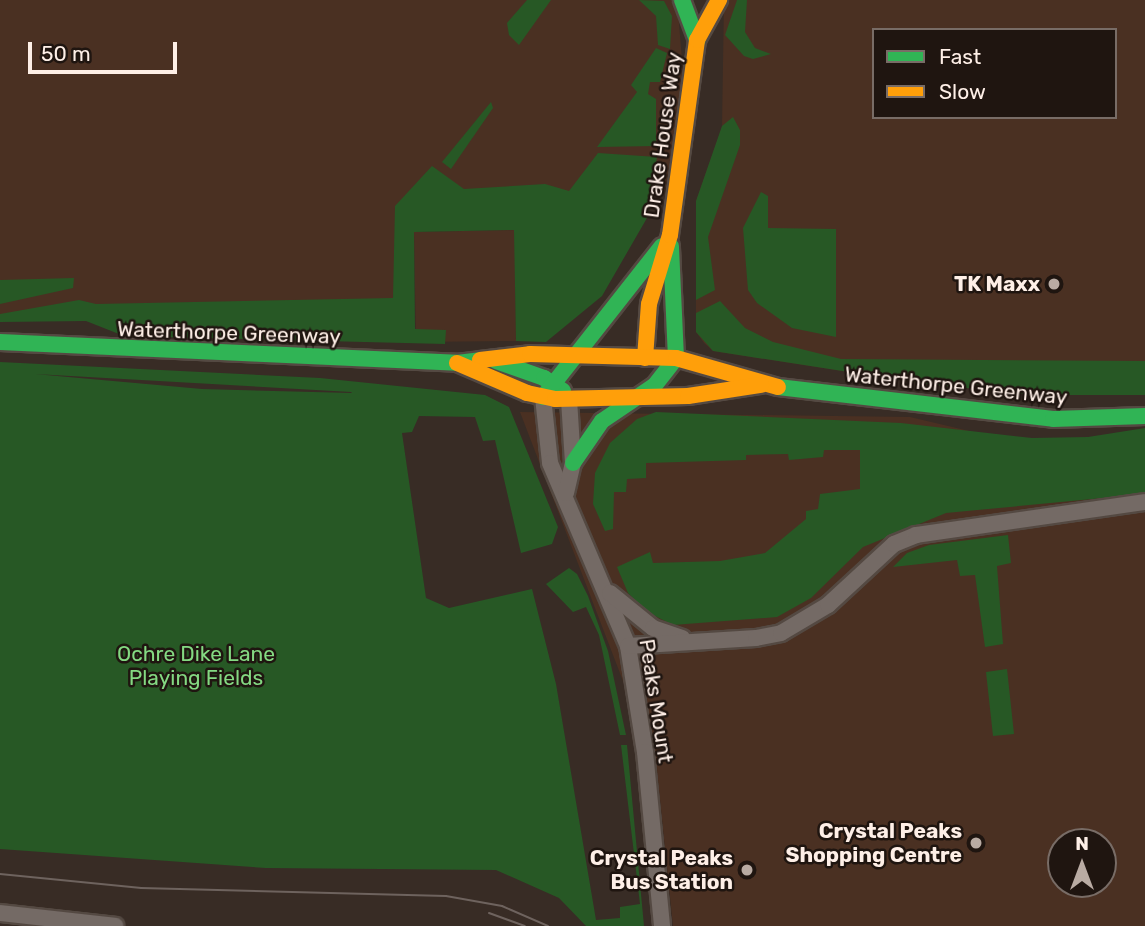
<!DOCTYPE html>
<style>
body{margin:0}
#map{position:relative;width:1145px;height:926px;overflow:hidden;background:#382c25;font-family:Rubik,sans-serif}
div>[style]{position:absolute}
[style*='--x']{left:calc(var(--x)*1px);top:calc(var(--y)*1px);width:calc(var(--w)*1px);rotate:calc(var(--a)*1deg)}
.built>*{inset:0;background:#4a3022}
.green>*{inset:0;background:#275825}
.roads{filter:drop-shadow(2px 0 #544942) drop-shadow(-2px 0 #544942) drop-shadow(0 2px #544942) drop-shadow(0 -2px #544942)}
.street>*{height:16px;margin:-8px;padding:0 8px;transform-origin:8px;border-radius:8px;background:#746a65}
.fast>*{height:16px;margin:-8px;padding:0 8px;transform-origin:8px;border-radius:8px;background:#30b455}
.slow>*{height:16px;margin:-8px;padding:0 8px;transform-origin:8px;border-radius:8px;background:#ff9f0a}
.tram>*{height:2px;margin:-1px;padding:0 1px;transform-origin:1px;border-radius:1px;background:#6e635e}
.dots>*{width:19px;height:19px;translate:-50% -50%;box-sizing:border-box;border:4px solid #1f1510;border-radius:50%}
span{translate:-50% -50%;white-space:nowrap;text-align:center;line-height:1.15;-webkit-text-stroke:5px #1f1510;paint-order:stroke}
.street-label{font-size:21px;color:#feefe7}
.poi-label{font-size:21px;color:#feefe7;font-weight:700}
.right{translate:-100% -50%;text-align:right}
.park-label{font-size:21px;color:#84d982}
.legend{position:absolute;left:872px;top:28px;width:245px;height:91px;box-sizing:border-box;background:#1f1510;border:2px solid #786c66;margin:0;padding:9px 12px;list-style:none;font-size:21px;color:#feefe7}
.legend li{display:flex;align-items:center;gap:14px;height:35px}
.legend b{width:35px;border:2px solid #786c66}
.north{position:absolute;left:1047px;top:828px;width:70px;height:70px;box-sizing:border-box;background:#1f1510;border:2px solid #786c66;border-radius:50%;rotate:0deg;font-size:19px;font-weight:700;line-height:28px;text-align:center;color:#feefe7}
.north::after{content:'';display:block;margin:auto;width:24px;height:32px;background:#b9aba3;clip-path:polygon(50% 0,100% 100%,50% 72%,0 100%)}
.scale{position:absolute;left:28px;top:42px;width:149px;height:32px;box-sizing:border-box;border:4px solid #feefe7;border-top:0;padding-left:9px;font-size:21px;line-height:24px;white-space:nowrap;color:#feefe7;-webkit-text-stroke:5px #1f1510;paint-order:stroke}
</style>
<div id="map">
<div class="built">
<div style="clip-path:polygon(0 0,677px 0,684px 83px,664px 195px,407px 205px,406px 300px,0 315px)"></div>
<div style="clip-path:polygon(evenodd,724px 0,1145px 0,1145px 395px,1034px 395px,926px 384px,713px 351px,704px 343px,696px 332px,696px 201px,722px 127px,724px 0,874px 30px,1115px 30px,1115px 117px,874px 117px,874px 30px)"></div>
<div style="clip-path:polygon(515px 230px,516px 341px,416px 342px,414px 232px)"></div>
<div style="clip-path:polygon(evenodd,520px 412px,910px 417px,1097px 461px,1145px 463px,1145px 926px,673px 926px,657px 770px,520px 412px,1061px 842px,1103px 842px,1103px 884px,1061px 884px,1061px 842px)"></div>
</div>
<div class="green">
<div style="clip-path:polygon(527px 0,551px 0,519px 45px,509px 35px,507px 23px)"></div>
<div style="clip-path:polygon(639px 0,664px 1px,672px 16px,670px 49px,658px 45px,656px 16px)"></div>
<div style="clip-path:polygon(737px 0,747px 0,745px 32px,755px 48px,771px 54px,753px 59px,744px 56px,725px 35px)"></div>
<div style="clip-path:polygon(656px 48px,667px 53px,660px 82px,650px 82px,648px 94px,656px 99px,656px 146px,597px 147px,637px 92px,631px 85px)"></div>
<div style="clip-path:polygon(491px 102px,493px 108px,451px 169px,442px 162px)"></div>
<div style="clip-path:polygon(733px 117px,740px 130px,740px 145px,708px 237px,715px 290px,696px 300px,696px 201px,722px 126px)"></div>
<div style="clip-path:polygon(598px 153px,657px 157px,647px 218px,602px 296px,546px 342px,516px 341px,514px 230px,414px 232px,415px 329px,446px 330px,445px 344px,124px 336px,86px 321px,0 322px,0 314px,79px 300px,96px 304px,393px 298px,395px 206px,432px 166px,464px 189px,545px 184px,569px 191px)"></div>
<div style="clip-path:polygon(761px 192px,768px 196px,768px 228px,836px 229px,836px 337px,792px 328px,757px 303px,748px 290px,743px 228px)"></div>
<div style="clip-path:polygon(74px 278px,73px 288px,0 304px,0 280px)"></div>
<div style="clip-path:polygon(720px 301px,745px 328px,773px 342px,841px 359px,1145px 361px,1145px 395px,1034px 395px,926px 384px,713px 351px,696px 332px,696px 313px)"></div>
<div style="clip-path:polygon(evenodd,0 362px,320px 378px,485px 395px,509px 407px,558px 527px,552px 544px,521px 553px,495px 440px,483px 441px,475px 417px,419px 416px,412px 432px,402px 433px,426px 598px,449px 608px,532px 589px,556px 684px,596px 920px,620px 918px,620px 907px,640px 904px,621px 745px,627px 745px,644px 926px,586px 926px,559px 898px,496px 870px,266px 868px,0 849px,0 362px,35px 374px,351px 392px,352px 393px,202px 389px,35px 374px)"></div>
<div style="clip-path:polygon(656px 412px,901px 423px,1032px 438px,1088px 437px,1145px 428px,1145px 494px,946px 513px,863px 547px,811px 598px,777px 617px,673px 625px,647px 612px,628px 593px,617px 567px,650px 552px,653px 563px,720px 561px,765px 553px,806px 519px,806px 511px,818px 509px,820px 494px,860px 489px,860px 450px,824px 450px,823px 457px,789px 460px,788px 454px,746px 455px,746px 460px,646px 463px,646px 478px,627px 479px,626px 492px,614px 492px,613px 529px,605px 531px,593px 504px,595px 473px,610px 443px,637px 419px)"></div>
<div style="clip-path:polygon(1008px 535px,1011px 563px,997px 566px,1003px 644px,985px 647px,975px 575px,960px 576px,957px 560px,893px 567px,907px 553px,929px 545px)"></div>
<div style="clip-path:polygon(569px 568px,577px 574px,588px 596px,608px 651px,626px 735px,620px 735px,599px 635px,586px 607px,573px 612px,546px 584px)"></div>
<div style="clip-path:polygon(1007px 669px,1014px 734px,993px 736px,986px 672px)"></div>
</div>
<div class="roads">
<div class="street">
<div style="--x:543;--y:397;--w:66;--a:83.9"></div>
<div style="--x:550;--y:463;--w:199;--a:66.9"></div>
<div style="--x:628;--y:646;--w:107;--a:80.9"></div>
<div style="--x:645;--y:752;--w:175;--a:84.4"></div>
<div style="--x:566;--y:493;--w:31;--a:-77"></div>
<div style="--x:573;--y:463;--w:64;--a:-93.6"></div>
<div style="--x:610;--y:593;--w:55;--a:39.1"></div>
<div style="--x:653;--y:628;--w:31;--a:19"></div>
<div style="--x:628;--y:646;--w:128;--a:-3.6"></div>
<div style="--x:756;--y:638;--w:25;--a:-11"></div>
<div style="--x:781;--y:633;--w:55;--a:-30.8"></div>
<div style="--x:828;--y:605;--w:90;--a:-42.7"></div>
<div style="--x:894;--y:544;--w:24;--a:-22"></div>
<div style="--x:916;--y:535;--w:231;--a:-8.2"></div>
<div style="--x:0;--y:913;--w:116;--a:6.4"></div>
</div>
<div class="fast">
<div style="--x:682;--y:0;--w:43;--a:69.4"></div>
<div style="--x:0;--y:342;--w:457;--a:2.6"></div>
<div style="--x:457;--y:363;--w:23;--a:-7"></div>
<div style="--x:496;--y:361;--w:51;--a:19.5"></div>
<div style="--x:544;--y:378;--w:23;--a:34"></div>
<div style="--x:778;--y:387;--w:277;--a:6.6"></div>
<div style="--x:1053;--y:419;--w:92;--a:-1.9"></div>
<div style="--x:543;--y:397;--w:192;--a:-51.8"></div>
<div style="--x:573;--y:463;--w:51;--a:-55.4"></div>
<div style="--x:602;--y:421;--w:64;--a:-34.2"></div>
<div style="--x:655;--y:385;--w:34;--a:-52"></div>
<div style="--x:676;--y:358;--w:112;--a:-92.6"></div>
</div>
<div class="slow">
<div style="--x:645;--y:358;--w:54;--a:-85.8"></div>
<div style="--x:649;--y:304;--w:72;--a:-73.1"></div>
<div style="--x:670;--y:235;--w:197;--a:-82.1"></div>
<div style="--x:697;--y:40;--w:46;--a:-61.2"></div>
<div style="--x:480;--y:360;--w:50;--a:-6.8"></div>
<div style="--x:530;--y:354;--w:146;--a:1.6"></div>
<div style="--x:676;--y:358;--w:106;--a:15.9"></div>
<div style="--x:457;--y:363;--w:76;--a:23.2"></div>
<div style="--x:527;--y:393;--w:29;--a:12"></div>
<div style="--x:555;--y:399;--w:133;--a:-1.3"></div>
<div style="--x:688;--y:396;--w:74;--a:-8.6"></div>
</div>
</div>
<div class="tram">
<div style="--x:0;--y:874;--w:142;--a:5.7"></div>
<div style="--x:141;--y:888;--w:305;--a:1.5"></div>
<div style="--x:446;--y:896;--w:57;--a:10.1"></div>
<div style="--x:502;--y:906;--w:50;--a:23.5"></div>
<div style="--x:489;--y:913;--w:38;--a:20"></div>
</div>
<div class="dots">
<div style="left:1054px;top:284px;background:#b9aba3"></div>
<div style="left:976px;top:843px;background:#b9aba3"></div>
<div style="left:747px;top:870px;background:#b9aba3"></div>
</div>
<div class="street-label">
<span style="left:663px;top:135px;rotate:-82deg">Drake House Way</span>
<span style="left:229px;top:333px;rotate:2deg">Waterthorpe Greenway</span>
<span style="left:956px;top:386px;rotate:6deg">Waterthorpe Greenway</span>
<span style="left:656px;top:701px;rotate:81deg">Peaks Mount</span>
</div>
<div class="poi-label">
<span class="right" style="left:1040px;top:284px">TK Maxx</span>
<span class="right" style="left:962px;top:843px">Crystal Peaks<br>Shopping Centre</span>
<span class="right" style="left:733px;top:870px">Crystal Peaks<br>Bus Station</span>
</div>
<div class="park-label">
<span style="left:196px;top:666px">Ochre Dike Lane<br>Playing Fields</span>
</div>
<ul class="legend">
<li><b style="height:9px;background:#30b455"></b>Fast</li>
<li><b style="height:9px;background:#ff9f0a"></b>Slow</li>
</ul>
<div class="north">N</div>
<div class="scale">50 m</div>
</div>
